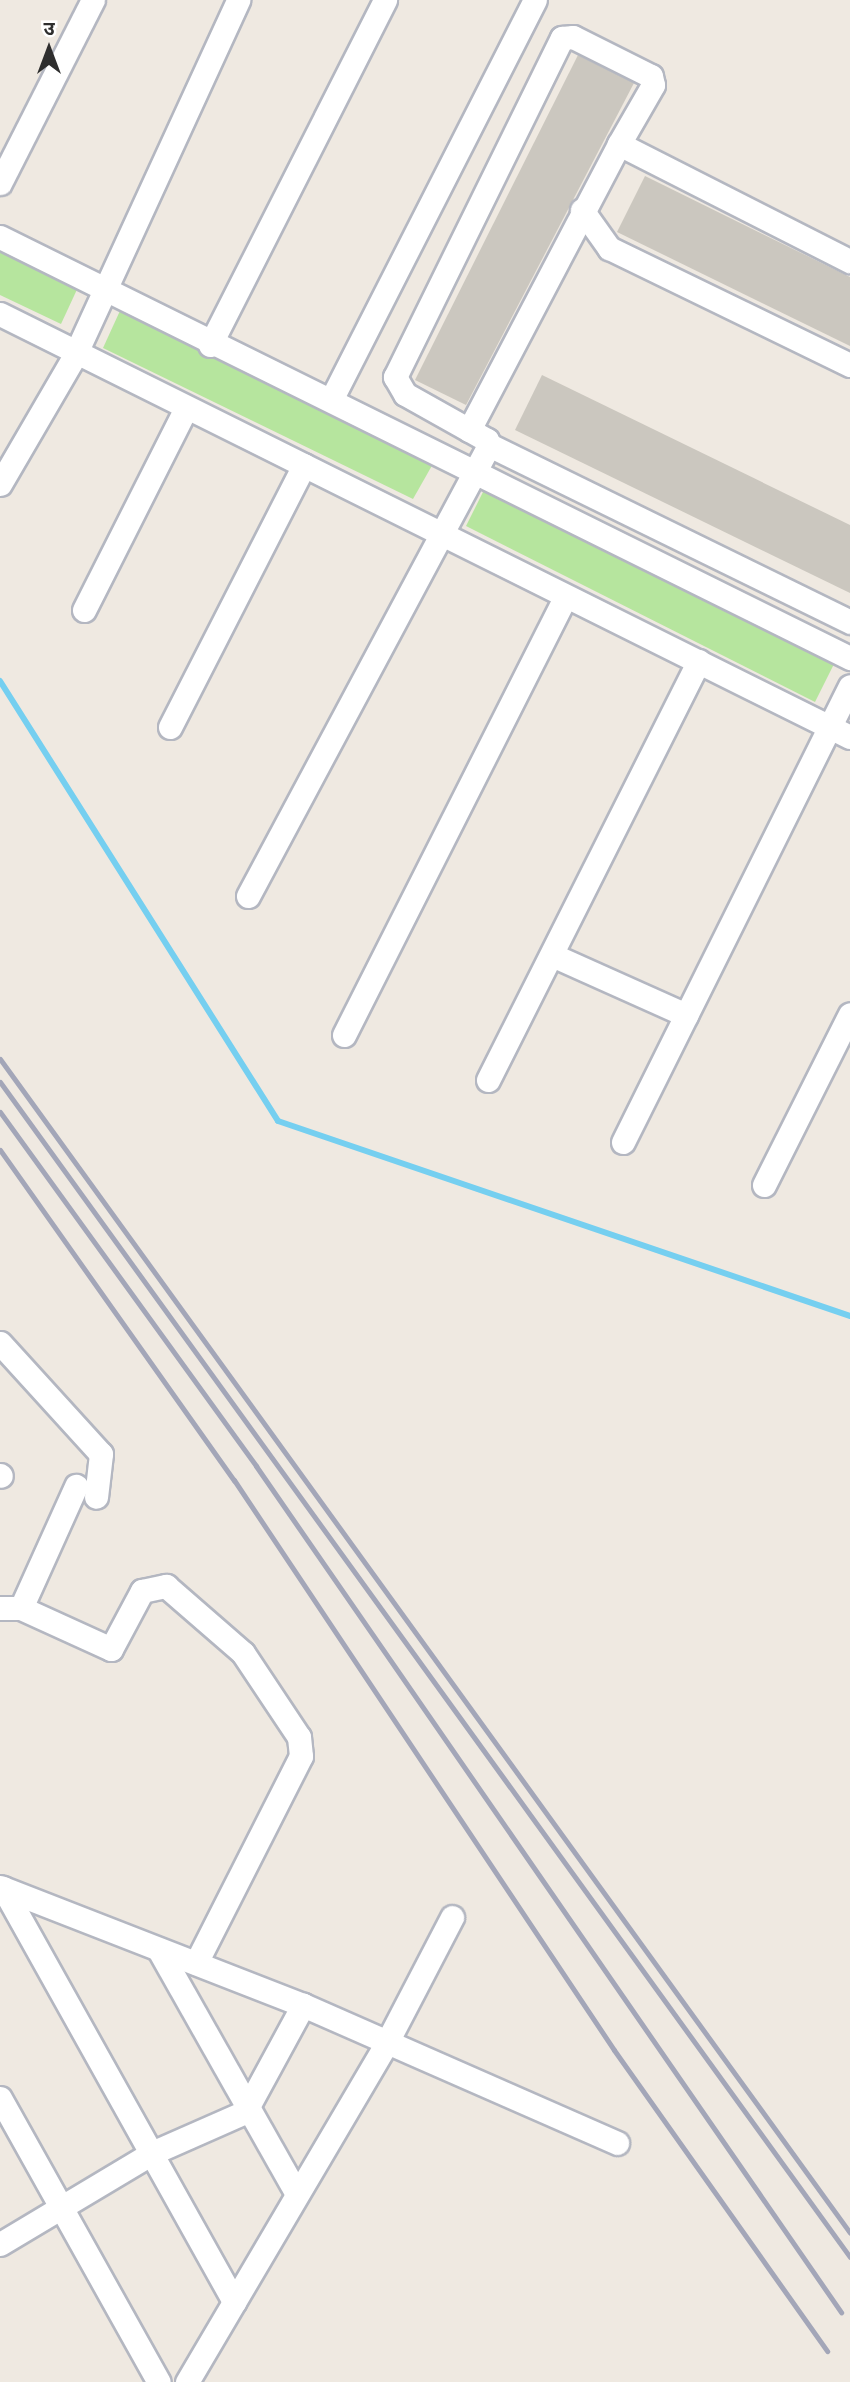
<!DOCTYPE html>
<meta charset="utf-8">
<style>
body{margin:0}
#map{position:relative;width:850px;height:2382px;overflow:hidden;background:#efe9e1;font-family:"DejaVu Sans","Noto Sans Devanagari",sans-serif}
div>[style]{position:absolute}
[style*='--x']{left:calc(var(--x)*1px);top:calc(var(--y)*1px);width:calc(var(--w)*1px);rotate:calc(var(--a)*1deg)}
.green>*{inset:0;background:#b6e59e}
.stream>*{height:6px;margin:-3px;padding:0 3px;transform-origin:3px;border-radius:3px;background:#75cff0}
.building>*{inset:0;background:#cbc7bf}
.roads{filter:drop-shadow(2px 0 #b4b7c1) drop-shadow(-2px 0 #b4b7c1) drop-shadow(0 2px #b4b7c1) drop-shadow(0 -2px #b4b7c1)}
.minor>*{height:23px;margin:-11.5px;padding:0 11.5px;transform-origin:11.5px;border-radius:11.5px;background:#fff}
.rail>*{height:5px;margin:-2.5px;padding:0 2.5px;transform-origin:2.5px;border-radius:2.5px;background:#a3a6b8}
span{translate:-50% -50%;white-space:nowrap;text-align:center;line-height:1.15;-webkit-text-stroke:5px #fff;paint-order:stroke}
.north{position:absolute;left:14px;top:14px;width:70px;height:70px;-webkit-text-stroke:5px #fff;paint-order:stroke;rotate:0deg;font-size:19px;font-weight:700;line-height:28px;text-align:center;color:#2e2e2e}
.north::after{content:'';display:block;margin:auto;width:24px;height:32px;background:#2e2e2e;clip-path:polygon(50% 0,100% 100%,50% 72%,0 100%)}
</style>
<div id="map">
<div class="green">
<div style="clip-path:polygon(0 245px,80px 283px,61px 324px,0 295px)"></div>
<div style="clip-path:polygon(124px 302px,434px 462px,413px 499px,103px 348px)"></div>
<div style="clip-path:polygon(486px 486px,835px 662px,815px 702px,466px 526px)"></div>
</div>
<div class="stream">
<div style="--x:0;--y:681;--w:520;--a:57.71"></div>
<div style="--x:278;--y:1121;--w:604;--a:18.82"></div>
</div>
<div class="building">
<div style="clip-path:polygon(578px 55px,634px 83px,466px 405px,415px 380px)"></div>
<div style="clip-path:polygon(645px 176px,850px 277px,850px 346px,617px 232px)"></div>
<div style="clip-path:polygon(542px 375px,850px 525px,850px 593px,515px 430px)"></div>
</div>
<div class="roads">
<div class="minor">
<div style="--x:0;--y:183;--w:205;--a:-63.1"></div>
<div style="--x:582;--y:210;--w:47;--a:54.6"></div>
<div style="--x:609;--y:248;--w:268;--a:25.9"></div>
<div style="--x:0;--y:237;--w:949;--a:26.35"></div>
<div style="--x:0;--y:314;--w:949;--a:26.46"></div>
<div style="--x:210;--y:345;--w:387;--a:-63.1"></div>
<div style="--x:331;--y:400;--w:449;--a:-63"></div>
<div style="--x:469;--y:430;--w:323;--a:-62.3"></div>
<div style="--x:619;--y:144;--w:259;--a:26.9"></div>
<div style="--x:489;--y:445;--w:402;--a:26.1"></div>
<div style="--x:0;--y:484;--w:149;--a:-59.8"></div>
<div style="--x:75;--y:355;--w:391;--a:-65.3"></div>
<div style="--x:84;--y:610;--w:226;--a:-63.2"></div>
<div style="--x:170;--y:727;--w:294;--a:-62.9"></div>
<div style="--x:248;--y:896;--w:507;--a:-61.87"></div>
<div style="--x:487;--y:449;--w:9;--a:-90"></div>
<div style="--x:487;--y:440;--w:94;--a:-150.7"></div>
<div style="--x:405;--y:394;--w:20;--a:-120"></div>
<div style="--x:395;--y:377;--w:378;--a:-63.8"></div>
<div style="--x:562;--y:38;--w:11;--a:-5"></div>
<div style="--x:573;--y:37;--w:87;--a:26.6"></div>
<div style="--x:651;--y:76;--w:9;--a:77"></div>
<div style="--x:653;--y:85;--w:68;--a:120"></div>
<div style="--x:552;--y:955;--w:147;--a:24.1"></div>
<div style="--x:344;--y:1035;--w:490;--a:-63.2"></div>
<div style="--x:488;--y:1080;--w:469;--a:-63.3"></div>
<div style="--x:623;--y:1142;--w:509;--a:-63.54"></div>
<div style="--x:764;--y:1185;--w:191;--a:-63.3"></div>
<div style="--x:0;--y:1343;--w:150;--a:47.7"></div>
<div style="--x:101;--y:1454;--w:43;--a:96.6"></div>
<div style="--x:0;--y:1475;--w:1;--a:45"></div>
<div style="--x:0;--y:1608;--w:21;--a:0"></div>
<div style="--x:21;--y:1608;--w:134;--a:-65.7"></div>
<div style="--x:21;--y:1608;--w:99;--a:24.5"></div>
<div style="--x:111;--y:1649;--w:66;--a:-61.9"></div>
<div style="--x:142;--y:1591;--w:25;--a:-12"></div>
<div style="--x:166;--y:1586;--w:102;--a:41"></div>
<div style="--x:243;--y:1653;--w:101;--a:56.3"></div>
<div style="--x:299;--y:1737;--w:19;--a:84"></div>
<div style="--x:301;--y:1756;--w:232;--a:116.9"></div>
<div style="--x:0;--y:1887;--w:325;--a:21.3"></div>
<div style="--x:303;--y:2005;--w:343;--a:23.7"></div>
<div style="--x:3;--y:1888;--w:474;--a:60.8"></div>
<div style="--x:159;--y:1950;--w:278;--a:60.5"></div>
<div style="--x:0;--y:2098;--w:325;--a:60.8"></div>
<div style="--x:0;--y:2244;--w:177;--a:-30.9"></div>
<div style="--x:152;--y:2153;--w:102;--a:-23.8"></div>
<div style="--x:245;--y:2112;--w:122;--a:-61.5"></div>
<div style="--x:187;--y:2382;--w:392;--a:-59.5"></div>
<div style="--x:386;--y:2044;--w:143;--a:-62.5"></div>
</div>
</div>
<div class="rail">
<div style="--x:0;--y:1059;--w:1449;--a:54.09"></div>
<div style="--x:0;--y:1082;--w:1450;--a:54.12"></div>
<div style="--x:0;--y:1112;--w:437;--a:54.1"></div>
<div style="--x:256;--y:1466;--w:1029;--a:55.34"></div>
<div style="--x:0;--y:1150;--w:405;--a:54.7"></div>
<div style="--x:234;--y:1480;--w:685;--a:56.31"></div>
<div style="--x:614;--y:2050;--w:369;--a:54.7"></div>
</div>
<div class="north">उ</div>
</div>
